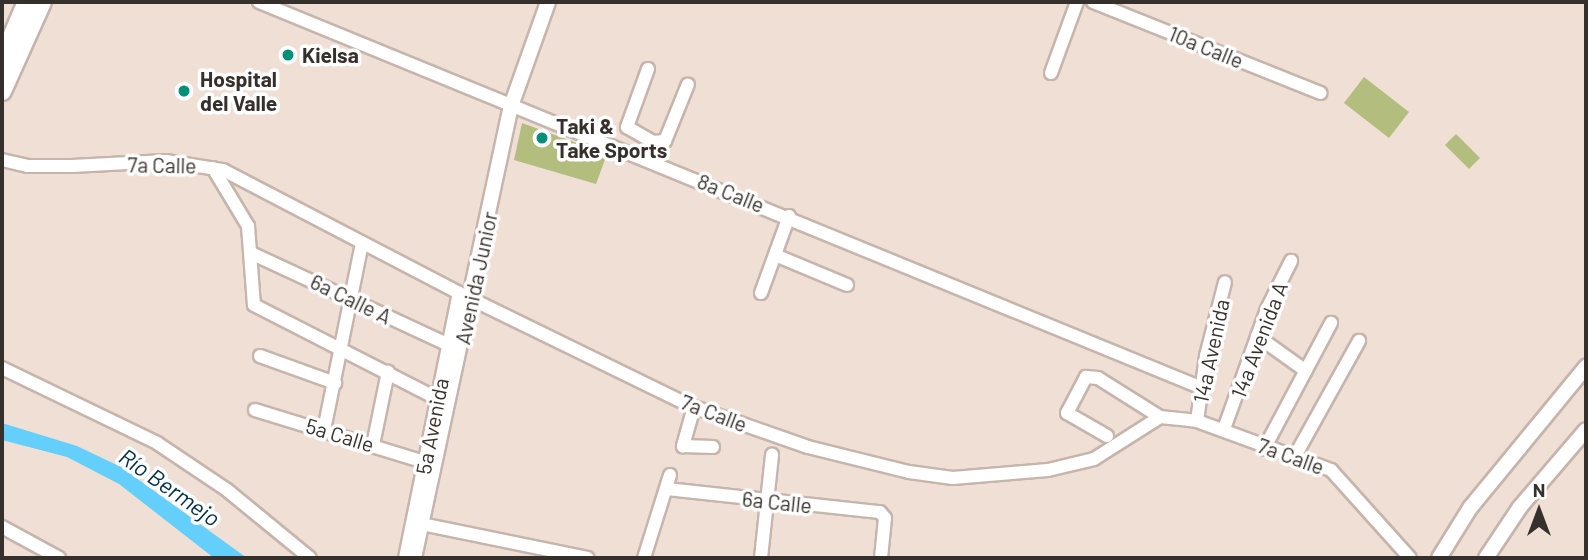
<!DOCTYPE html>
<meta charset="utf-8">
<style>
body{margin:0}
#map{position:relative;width:1588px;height:560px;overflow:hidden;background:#f0dfd5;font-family:Barlow,sans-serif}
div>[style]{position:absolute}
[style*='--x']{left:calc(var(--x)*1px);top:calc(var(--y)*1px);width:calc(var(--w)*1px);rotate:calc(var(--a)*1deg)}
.green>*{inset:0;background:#b2bd7e}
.water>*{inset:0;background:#64cffa}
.roads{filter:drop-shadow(2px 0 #c6b5ac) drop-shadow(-2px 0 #c6b5ac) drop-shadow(0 2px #c6b5ac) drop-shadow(0 -2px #c6b5ac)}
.minor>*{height:12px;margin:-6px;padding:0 6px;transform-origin:6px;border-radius:6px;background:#fff}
.major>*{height:14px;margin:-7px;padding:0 7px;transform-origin:7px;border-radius:7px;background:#fff}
.highway>*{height:18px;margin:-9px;padding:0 9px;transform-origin:9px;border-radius:9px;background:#fff}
.dots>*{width:19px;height:19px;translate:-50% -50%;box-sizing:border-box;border:4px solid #fff;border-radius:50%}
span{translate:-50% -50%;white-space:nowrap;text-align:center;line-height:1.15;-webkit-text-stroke:7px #fff;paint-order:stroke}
.street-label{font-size:21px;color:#36302c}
.poi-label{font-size:21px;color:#36302c;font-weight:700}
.left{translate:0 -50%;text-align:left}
.water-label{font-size:23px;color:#003042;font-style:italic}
.frame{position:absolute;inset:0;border:4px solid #36302c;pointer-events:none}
.north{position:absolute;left:1504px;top:476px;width:70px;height:70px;-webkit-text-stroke:5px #fff;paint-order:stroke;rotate:0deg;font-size:19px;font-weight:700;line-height:28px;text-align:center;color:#36302c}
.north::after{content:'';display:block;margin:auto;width:24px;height:32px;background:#36302c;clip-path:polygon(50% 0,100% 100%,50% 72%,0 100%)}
</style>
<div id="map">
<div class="green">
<div style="clip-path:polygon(1364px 77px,1409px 112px,1389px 138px,1344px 103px)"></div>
<div style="clip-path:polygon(522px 123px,607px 154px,596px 184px,514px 160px)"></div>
<div style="clip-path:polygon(1456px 134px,1480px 158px,1469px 169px,1445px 145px)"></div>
</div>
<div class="water">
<div style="clip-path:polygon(2px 423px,77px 446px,121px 467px,247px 558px,214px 558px,119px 484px,67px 457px,2px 440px)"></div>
</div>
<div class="roads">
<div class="minor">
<div style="--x:259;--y:2;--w:1019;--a:22.26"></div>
<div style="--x:1093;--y:2;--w:245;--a:21.8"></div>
<div style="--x:648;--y:69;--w:62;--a:109.9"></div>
<div style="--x:627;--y:127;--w:30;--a:30"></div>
<div style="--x:653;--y:142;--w:12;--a:-5"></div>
<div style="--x:665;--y:141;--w:61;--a:-68"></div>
<div style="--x:1051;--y:73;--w:76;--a:-69.9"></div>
<div style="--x:2;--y:160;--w:26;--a:13"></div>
<div style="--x:27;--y:166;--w:45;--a:0"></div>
<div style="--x:72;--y:166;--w:94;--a:-3"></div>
<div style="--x:166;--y:161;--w:58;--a:9"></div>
<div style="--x:223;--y:170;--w:266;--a:27.5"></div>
<div style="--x:459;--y:293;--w:258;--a:26"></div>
<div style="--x:691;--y:406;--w:124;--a:19.3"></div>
<div style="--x:808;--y:447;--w:104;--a:13.9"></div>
<div style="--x:909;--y:472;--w:44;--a:7.8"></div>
<div style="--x:953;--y:478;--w:95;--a:-4.8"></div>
<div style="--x:1048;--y:470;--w:47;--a:-13.4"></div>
<div style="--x:1094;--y:459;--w:78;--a:-32.5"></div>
<div style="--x:1160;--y:417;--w:37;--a:6"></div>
<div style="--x:1197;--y:421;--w:143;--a:20.1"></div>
<div style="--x:1331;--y:470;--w:118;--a:48.1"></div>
<div style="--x:213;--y:168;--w:68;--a:58.9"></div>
<div style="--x:248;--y:226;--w:79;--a:85.7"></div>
<div style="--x:254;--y:305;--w:204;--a:27.1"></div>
<div style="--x:253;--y:254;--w:216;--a:24.9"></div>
<div style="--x:775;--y:255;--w:78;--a:22.6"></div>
<div style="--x:761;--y:293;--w:82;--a:-70"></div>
<div style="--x:1257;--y:336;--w:60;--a:35.5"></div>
<div style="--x:260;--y:356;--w:80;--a:19.8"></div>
<div style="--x:2;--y:368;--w:172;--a:25.8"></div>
<div style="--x:157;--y:443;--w:84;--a:33.9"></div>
<div style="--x:227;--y:490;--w:107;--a:39.3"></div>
<div style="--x:694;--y:407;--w:41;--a:105.8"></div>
<div style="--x:683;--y:446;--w:30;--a:2"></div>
<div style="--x:255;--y:410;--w:177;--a:17.1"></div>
<div style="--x:1197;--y:421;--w:66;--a:-82.1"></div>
<div style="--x:1206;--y:356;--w:76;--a:-75.6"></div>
<div style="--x:1224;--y:429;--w:127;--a:-70.3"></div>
<div style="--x:1267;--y:309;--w:54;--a:-63.4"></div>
<div style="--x:324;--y:430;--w:191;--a:-78.5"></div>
<div style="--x:1107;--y:436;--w:46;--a:-150.1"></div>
<div style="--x:1067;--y:413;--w:41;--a:-62.2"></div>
<div style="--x:1086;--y:377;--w:12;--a:5"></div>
<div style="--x:1098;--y:378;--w:73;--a:32.2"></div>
<div style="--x:373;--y:445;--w:75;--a:-78.4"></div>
<div style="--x:1264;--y:449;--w:143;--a:-62"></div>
<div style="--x:1295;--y:456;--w:132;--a:-60.9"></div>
<div style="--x:667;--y:489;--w:214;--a:6.2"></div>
<div style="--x:880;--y:512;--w:8;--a:50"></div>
<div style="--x:885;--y:518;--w:40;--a:95.7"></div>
<div style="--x:422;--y:524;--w:169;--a:11.6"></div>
<div style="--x:2;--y:527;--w:65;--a:28.5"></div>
<div style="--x:405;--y:558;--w:270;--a:-78.5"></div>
<div style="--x:644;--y:558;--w:87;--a:-72.6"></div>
<div style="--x:761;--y:558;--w:104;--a:-83.9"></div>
</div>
<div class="major">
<div style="--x:414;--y:558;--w:462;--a:-77.9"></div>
<div style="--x:511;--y:106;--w:110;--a:-70.4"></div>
<div style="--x:1439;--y:558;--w:59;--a:-58.2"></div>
<div style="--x:1470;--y:508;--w:183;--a:-50.6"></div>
<div style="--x:1486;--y:558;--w:61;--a:-56.3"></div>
<div style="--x:1520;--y:507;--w:101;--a:-49.4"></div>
</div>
<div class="highway">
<div style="--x:2;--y:60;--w:63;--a:-66.7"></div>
<div style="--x:2;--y:91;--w:98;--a:-65.8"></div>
</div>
</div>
<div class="dots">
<div style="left:288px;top:55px;background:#00907a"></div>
<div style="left:184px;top:91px;background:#00907a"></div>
<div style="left:542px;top:138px;background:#00907a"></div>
</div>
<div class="street-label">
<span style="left:1206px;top:47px;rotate:22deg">10a Calle</span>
<span style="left:162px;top:165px;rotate:1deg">7a Calle</span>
<span style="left:731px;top:193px;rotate:22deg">8a Calle</span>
<span style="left:476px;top:278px;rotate:-78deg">Avenida Junior</span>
<span style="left:351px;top:299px;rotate:26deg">6a Calle A</span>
<span style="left:1259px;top:340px;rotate:-69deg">14a Avenida A</span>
<span style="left:1211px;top:351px;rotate:-78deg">14a Avenida</span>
<span style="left:714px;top:413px;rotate:21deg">7a Calle</span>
<span style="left:432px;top:426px;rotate:-79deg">5a Avenida</span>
<span style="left:340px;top:435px;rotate:17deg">5a Calle</span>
<span style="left:1291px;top:456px;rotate:20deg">7a Calle</span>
<span style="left:777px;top:502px;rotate:6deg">6a Calle</span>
</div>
<div class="poi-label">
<span class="left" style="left:302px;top:55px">Kielsa</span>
<span class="left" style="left:200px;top:91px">Hospital<br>del Valle</span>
<span class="left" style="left:556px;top:138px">Taki &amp;<br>Take Sports</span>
</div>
<div class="water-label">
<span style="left:170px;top:487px;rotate:35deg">Río Bermejo</span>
</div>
<div class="frame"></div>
<div class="north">N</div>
</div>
